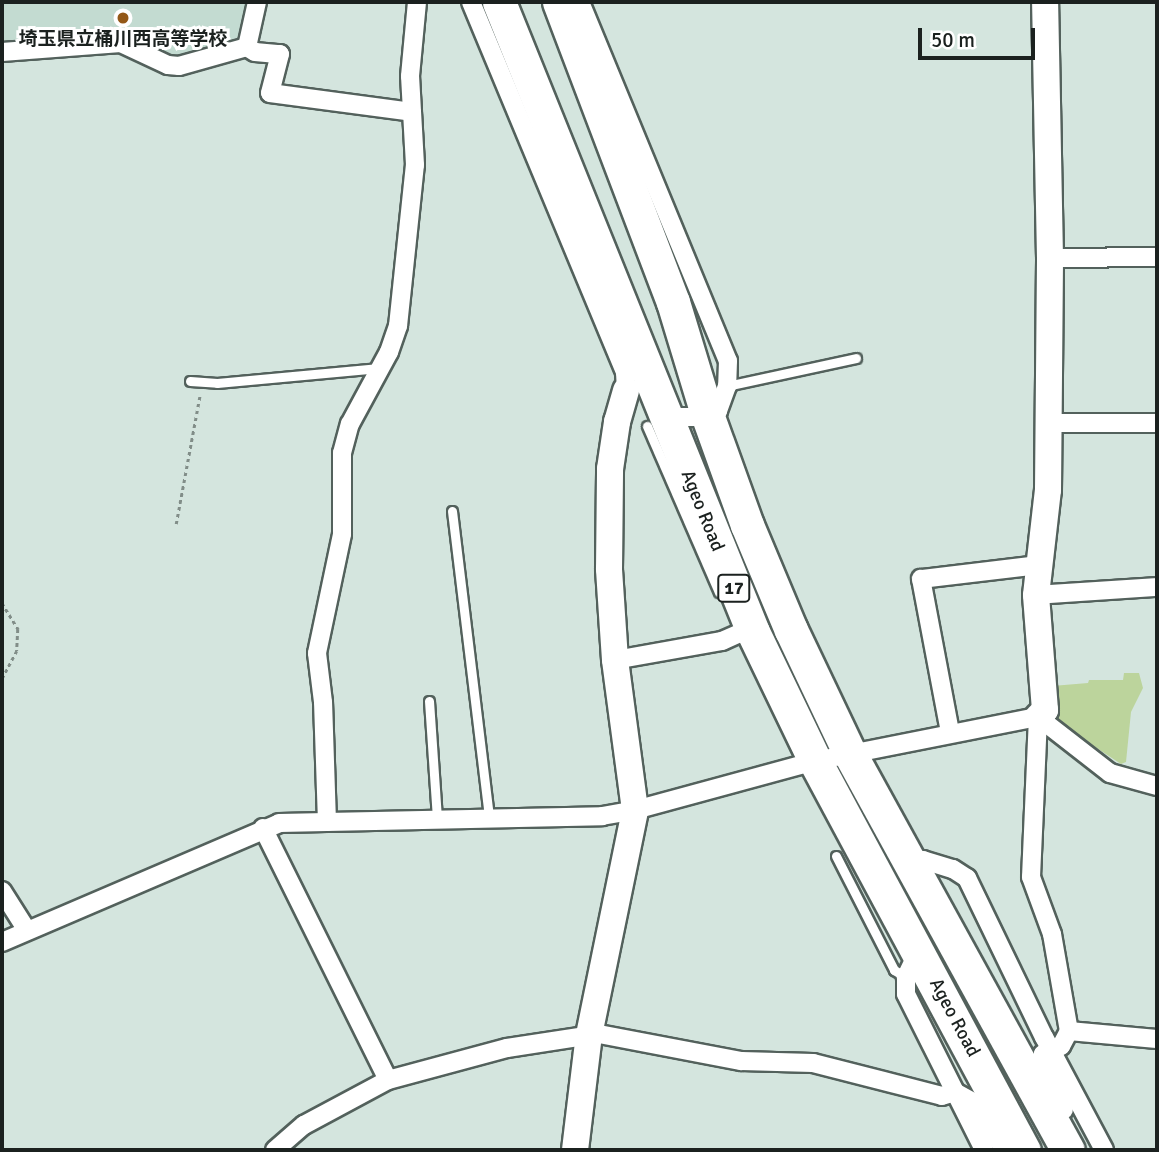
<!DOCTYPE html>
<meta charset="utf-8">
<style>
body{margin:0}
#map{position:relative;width:1159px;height:1152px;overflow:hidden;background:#d4e5de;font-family:Signika,"Noto Sans JP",sans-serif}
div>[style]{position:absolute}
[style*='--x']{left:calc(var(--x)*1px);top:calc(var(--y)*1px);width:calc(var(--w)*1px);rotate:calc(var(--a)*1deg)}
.built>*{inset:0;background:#c3dbd1}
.green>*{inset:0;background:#bcd49c}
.path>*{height:2.5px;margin-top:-1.25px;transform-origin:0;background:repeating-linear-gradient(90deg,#818d88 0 3.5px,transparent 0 7px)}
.roads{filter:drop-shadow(2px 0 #53615c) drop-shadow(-2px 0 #53615c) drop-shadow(0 2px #53615c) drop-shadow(0 -2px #53615c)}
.lane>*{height:9px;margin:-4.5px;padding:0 4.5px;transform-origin:4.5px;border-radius:4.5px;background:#fff}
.street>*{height:18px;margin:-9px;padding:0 9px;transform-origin:9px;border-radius:9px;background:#fff}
.secondary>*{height:26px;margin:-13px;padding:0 13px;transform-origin:13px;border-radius:13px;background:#fff}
.highway>*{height:33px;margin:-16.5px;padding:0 16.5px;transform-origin:16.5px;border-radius:16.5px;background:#fff}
.dots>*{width:19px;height:19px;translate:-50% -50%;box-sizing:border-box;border:4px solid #fff;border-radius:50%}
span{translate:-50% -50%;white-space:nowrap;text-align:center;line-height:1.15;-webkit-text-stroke:6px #fff;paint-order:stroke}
.shield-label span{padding:2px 5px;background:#fff;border:2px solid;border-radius:5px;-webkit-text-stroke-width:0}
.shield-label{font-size:18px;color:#1b211f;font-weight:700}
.poi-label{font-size:19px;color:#1b211f;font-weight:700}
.street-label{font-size:19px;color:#1b211f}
.frame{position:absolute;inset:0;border:4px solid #1b211f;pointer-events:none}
.scale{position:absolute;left:918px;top:28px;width:117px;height:32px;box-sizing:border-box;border:4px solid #1b211f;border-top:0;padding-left:9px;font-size:21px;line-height:24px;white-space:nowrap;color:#1b211f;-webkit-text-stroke:5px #fff;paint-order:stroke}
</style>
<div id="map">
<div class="built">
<div style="clip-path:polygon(2px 2px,250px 2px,239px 37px,180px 57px,168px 57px,123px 33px,51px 43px,2px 45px)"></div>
</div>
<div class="green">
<div style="clip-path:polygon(1124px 673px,1139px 673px,1143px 688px,1131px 712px,1126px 762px,1121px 764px,1057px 722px,1052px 686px,1088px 683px,1089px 680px,1123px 680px)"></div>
</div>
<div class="path">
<div style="--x:176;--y:524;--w:131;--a:-79.5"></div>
<div style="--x:2;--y:603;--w:31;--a:58"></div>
<div style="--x:18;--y:629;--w:22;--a:93"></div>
<div style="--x:17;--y:651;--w:32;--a:118"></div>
</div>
<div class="roads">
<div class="lane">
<div style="--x:190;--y:381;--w:27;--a:4"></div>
<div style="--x:217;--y:383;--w:163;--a:-5.3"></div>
<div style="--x:727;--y:386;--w:132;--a:-12.2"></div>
<div style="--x:647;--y:426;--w:181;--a:66.6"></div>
<div style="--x:452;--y:511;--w:309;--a:83.1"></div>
<div style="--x:429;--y:701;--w:118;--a:86.1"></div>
<div style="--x:836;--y:856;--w:128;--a:63"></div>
<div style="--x:894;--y:970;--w:14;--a:30"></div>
</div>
<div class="street">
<div style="--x:471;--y:2;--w:401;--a:67.4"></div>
<div style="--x:625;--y:372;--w:18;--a:87"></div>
<div style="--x:580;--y:2;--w:388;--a:67.6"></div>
<div style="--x:728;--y:361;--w:25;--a:92"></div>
<div style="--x:727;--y:386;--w:27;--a:110"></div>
<div style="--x:718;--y:411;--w:12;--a:149"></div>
<div style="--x:708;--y:417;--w:31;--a:180"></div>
<div style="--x:677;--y:417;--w:14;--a:-163"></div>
<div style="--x:247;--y:47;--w:9;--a:32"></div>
<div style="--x:255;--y:52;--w:25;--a:5"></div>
<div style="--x:280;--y:54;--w:40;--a:104.4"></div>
<div style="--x:270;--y:93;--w:143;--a:7.6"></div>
<div style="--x:2;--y:52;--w:119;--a:-4.3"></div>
<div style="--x:121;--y:43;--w:52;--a:25.1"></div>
<div style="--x:168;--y:65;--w:11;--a:5"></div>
<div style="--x:179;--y:66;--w:71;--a:-15.6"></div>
<div style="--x:247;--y:47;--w:46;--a:-77.5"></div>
<div style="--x:1050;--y:258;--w:107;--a:-0.5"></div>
<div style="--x:1048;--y:423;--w:109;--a:0"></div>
<div style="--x:1036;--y:595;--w:121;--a:-3.8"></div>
<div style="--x:615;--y:660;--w:109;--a:-10.1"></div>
<div style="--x:722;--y:641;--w:20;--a:-24"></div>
<div style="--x:1038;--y:717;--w:160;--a:92.5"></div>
<div style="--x:1031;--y:877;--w:61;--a:69.8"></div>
<div style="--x:1052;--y:934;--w:98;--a:80.1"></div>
<div style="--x:1069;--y:1031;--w:17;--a:118"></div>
<div style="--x:1061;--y:1046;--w:20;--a:156"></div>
<div style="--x:1043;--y:1054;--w:10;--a:101"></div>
<div style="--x:1041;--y:1064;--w:51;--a:63.4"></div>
<div style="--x:950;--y:732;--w:156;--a:-100.7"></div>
<div style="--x:921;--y:579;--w:118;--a:-6.8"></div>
<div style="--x:327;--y:822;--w:120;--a:-91.9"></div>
<div style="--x:323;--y:702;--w:49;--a:-97"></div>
<div style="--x:317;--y:653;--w:122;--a:-78.1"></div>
<div style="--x:342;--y:534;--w:81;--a:-90"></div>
<div style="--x:342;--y:453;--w:30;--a:-75"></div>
<div style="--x:350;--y:424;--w:82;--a:-61.6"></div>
<div style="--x:389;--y:352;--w:28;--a:-71"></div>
<div style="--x:398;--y:326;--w:162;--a:-84"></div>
<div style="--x:415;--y:165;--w:89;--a:-93.2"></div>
<div style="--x:410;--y:76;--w:74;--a:-84.6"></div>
<div style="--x:263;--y:828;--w:281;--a:63.6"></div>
<div style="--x:911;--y:861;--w:12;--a:-5"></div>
<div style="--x:923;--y:860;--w:31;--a:17"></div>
<div style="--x:953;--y:869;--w:17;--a:33"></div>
<div style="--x:967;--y:878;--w:177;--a:64.2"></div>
<div style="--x:1044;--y:1037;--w:128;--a:62"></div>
<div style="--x:2;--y:891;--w:45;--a:57.7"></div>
<div style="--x:2;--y:942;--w:301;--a:-23.2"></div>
<div style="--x:279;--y:823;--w:323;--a:-1.2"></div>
<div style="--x:602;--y:816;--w:34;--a:-10"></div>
<div style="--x:635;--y:810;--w:187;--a:-15.2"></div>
<div style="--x:815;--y:761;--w:227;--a:-11.2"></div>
<div style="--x:1038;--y:717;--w:91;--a:37.9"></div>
<div style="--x:1110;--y:773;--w:49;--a:15.5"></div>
<div style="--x:918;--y:952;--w:28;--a:116"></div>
<div style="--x:906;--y:977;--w:17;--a:90"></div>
<div style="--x:906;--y:994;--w:174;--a:63.4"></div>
<div style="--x:1069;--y:1031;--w:88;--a:5.2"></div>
<div style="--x:275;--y:1150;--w:38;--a:-41"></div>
<div style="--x:304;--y:1125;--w:95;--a:-28.2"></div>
<div style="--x:388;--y:1080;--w:123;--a:-15.1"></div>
<div style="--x:507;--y:1048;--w:93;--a:-8.7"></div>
<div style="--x:599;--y:1034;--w:145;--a:10.8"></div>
<div style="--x:741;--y:1061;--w:72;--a:1.6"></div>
<div style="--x:813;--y:1063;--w:133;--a:14.3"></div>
<div style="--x:942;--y:1096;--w:14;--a:-17"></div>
<div style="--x:955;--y:1092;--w:26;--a:29"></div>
<div style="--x:978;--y:1105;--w:52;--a:60"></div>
</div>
<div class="secondary">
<div style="--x:1038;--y:717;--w:10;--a:-45"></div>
<div style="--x:1045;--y:710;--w:115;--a:-94.5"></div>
<div style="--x:1036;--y:595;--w:106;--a:-83.5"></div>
<div style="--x:1048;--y:490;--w:232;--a:-89.5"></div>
<div style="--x:1050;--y:258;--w:256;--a:-91.1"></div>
<div style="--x:575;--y:1150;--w:116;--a:-83.1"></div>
<div style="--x:589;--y:1035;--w:230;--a:-78.4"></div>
<div style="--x:635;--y:810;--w:151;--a:-97.6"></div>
<div style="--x:615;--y:660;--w:91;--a:-93.8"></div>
<div style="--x:609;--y:569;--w:100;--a:-89.4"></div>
<div style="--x:610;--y:469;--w:48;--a:-81.5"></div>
<div style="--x:617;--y:422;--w:33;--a:-74"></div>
</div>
<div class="highway">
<div style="--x:499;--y:2;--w:679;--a:68.04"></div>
<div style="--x:753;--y:632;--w:143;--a:64.3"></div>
<div style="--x:815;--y:761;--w:442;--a:61.8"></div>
<div style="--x:559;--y:2;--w:321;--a:69.2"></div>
<div style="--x:673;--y:302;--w:117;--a:73.1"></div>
<div style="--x:707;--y:414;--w:118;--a:70.2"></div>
<div style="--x:747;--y:525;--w:114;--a:67.3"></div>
<div style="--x:791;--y:630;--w:137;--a:64.6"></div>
<div style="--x:850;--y:754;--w:452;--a:61.2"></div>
</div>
</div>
<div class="dots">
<div style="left:123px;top:18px;background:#935817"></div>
</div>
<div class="shield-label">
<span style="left:734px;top:588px">17</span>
</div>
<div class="poi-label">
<span style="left:123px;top:40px">埼玉県立桶川西高等学校</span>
</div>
<div class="street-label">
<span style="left:702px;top:511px;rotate:68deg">Ageo Road</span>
<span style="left:954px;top:1018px;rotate:62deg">Ageo Road</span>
</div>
<div class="frame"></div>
<div class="scale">50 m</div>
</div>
